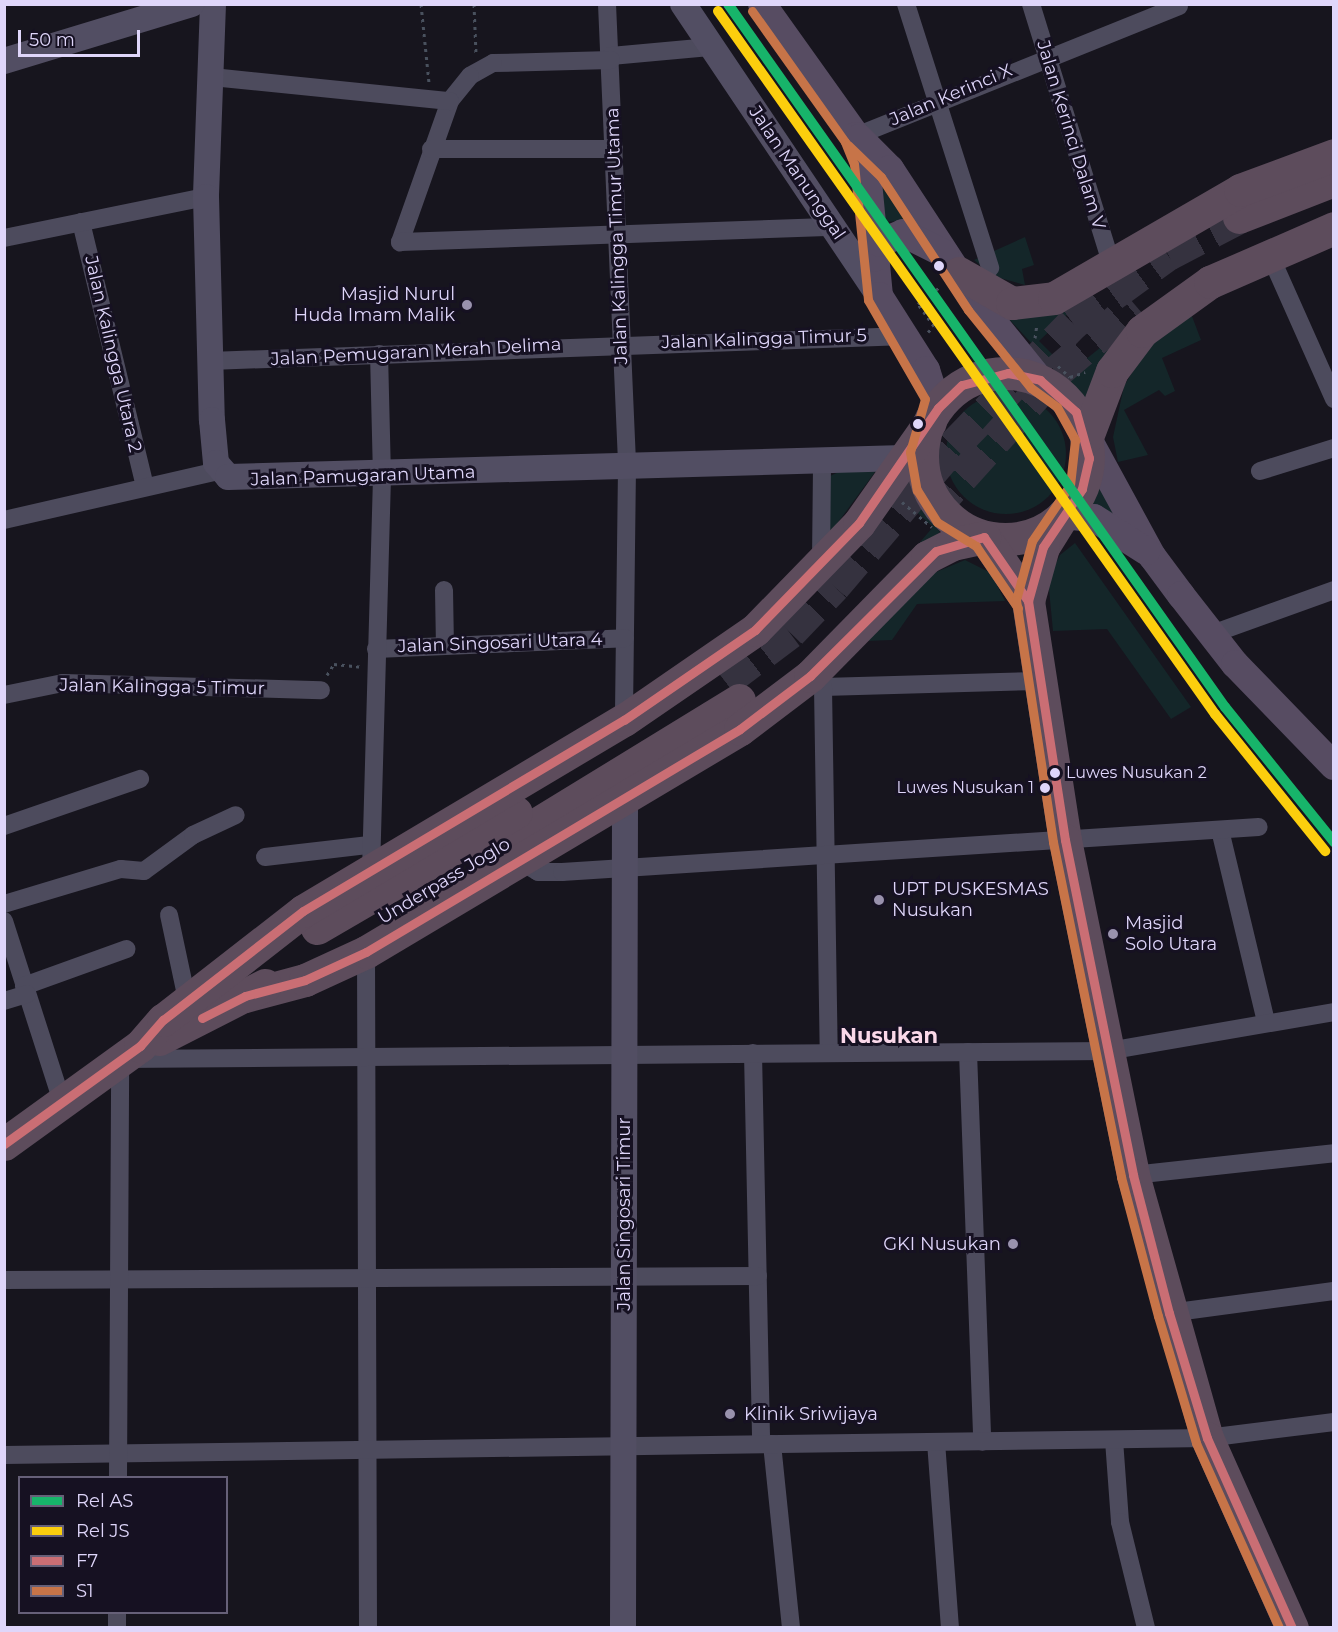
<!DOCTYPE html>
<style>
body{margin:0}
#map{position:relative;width:1338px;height:1632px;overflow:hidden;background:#17151e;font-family:Montserrat,sans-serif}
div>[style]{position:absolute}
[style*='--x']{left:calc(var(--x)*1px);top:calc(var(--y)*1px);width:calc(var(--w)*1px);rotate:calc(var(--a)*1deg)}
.green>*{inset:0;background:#142629}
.round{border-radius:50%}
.highway-tunnel>*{height:33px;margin-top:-16.5px;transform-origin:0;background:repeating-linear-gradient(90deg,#35323f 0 33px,transparent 0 49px)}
.path>*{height:3px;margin-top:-1.5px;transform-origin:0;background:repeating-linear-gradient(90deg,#49515e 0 3px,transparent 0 7.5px)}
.street>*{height:18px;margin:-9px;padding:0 9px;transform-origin:9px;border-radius:9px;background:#4d4b5d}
.secondary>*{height:26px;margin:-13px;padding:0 13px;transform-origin:13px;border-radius:13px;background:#524e63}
.primary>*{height:28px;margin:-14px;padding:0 14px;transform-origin:14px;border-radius:14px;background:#574c62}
.highway>*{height:33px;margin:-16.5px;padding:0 16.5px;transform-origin:16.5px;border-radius:16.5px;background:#5d4c5c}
.highway>.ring{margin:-16.5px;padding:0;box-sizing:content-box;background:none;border:33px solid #5d4c5c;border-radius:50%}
.bus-1>*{height:9px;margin:-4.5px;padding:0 4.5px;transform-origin:4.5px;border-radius:4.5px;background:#ca6e74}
.bus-2>*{height:9px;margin:-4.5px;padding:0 4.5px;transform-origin:4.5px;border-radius:4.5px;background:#c77448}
.rail-1>*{height:10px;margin:-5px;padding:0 5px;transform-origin:5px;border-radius:5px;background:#17b46a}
.rail-2>*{height:10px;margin:-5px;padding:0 5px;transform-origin:5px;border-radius:5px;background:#fcce0d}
.dots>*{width:16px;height:16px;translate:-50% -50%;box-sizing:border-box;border:3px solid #161122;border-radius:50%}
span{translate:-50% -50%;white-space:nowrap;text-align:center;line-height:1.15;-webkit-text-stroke:6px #161122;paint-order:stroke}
.bus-label{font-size:16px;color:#dfd6fa}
.left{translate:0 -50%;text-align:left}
.right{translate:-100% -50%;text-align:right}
.street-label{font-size:18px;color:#dfd6fa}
.poi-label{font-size:18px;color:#dfd6fa}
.quarter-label{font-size:21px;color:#fad8e9;font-weight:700}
.frame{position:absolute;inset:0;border:6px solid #dfd6fa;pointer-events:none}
.legend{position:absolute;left:18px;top:1476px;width:210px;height:138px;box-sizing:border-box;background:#161122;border:2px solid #666078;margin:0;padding:8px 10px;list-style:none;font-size:18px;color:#dfd6fa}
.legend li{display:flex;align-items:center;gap:12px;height:30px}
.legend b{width:30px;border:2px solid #666078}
.scale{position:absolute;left:18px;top:30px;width:122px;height:27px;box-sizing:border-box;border:3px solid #dfd6fa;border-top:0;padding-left:8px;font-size:18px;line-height:21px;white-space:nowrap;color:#dfd6fa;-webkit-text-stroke:4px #161122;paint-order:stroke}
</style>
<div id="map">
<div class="green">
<div style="clip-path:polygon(880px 173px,916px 220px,884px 222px)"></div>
<div style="clip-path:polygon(1025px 237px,1034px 265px,1022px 269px,1025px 285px,993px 276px,974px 260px)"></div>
<div style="clip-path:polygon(1088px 295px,1039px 341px,1070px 372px,1147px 310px,1085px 401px,1008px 318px)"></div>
<div style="clip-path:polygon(1190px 311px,1201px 340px,1162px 358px,1175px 391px,1165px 396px,1159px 390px,1124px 410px,1148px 455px,1118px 462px,1113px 437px,1124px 386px,1147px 348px)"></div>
<div class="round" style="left:946px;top:394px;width:120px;height:120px"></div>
<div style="clip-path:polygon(843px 470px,875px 472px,828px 536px,830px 476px)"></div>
<div style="clip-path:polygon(908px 473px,918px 505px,940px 532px,909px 555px,933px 527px,898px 495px)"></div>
<div style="clip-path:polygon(1098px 479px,1120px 516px,1087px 506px)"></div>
<div style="clip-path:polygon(1075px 543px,1191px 707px,1171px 719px,1107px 629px,1053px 631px,1048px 579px,1060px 555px)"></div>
<div style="clip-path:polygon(965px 560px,991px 573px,1005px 601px,917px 604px,892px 640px,866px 641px,924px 577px)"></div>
</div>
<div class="highway-tunnel">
<div style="--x:929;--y:513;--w:190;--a:-48"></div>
<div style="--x:1056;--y:372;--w:104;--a:-40.3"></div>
<div style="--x:725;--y:681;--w:81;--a:-37"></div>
<div style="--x:790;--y:632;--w:64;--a:-46.3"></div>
<div style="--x:834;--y:586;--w:184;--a:-49.6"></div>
<div style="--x:953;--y:446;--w:172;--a:-45.7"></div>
<div style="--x:1073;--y:323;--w:117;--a:-36"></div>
<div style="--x:1168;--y:254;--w:80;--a:-27.5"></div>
</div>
<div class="path">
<div style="--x:421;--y:4;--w:79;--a:84.2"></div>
<div style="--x:474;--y:4;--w:49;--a:87.7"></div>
<div style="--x:928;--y:332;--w:8;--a:-45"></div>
<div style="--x:934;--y:326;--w:27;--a:-126"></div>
<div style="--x:918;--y:304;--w:29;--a:-38"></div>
<div style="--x:1035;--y:338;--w:14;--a:-82"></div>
<div style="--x:1058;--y:366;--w:16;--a:43"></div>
<div style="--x:1070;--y:377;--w:16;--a:-18"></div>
<div style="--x:902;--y:502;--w:39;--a:40"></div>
<div style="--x:327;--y:675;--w:13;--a:-58"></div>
<div style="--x:334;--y:664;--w:27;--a:6"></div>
</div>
<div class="street">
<div style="--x:607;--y:4;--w:463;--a:87.5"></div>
<div style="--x:627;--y:467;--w:253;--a:90.7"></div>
<div style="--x:906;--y:4;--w:277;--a:72.3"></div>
<div style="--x:1031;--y:4;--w:273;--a:72.8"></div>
<div style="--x:611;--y:56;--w:99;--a:-5.2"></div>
<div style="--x:611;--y:60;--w:118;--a:178.5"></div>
<div style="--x:493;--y:63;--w:26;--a:151"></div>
<div style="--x:470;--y:76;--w:32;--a:129"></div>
<div style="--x:450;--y:101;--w:150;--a:109.5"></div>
<div style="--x:400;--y:242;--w:434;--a:-2"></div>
<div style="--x:212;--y:77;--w:239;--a:5.8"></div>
<div style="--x:856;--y:136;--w:348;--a:-21.9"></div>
<div style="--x:431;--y:149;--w:183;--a:0"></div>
<div style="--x:81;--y:222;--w:272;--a:76.4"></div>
<div style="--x:4;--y:238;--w:206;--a:-11.5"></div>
<div style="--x:1269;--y:253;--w:160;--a:66"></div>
<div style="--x:210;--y:361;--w:696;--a:-2.06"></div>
<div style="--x:1260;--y:471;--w:77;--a:-17.3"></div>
<div style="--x:4;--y:520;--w:220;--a:-12.9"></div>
<div style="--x:821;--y:561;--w:100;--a:-89.4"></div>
<div style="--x:444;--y:590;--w:55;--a:89"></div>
<div style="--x:1212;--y:634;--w:130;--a:-19.8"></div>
<div style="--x:376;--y:649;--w:249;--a:-2.5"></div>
<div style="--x:814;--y:679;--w:12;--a:42"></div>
<div style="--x:823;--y:687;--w:217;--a:-1.6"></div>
<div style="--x:823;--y:687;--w:366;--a:89.1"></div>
<div style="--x:4;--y:695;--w:60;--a:-11.5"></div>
<div style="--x:63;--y:683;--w:258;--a:1.6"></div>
<div style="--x:4;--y:826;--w:144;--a:-19.1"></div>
<div style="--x:1220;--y:830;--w:197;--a:76.5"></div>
<div style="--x:265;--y:857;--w:105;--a:-6.6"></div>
<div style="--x:520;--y:861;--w:21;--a:31"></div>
<div style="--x:538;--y:872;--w:24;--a:0"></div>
<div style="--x:562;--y:872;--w:698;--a:-3.69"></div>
<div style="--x:371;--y:871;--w:395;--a:-88.4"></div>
<div style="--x:382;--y:476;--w:122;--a:-91.4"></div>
<div style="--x:4;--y:904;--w:122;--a:-16.7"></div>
<div style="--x:121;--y:869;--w:23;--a:5"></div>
<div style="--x:144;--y:871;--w:61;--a:-36.3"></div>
<div style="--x:193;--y:835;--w:47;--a:-24.9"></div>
<div style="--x:169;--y:915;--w:87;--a:78"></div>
<div style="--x:4;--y:921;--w:187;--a:72.2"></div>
<div style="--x:366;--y:952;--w:676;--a:89.83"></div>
<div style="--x:24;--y:986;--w:109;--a:-19.8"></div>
<div style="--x:4;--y:1001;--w:24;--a:-17"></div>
<div style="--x:968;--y:1052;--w:390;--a:87.9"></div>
<div style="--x:753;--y:1053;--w:391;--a:88.8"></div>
<div style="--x:1133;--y:1175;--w:202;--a:-6.2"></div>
<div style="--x:4;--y:1280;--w:754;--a:-0.3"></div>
<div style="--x:1169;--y:1313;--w:166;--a:-7.6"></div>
<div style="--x:1114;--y:1440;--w:82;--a:85.8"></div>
<div style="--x:1120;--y:1522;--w:109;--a:76.2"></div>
<div style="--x:936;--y:1442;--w:187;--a:85.7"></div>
<div style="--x:772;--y:1444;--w:185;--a:84.1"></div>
<div style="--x:4;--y:1455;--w:1203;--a:-0.81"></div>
<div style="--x:1207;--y:1438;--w:128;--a:-7.2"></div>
<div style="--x:118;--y:1478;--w:419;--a:-89.7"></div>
<div style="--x:120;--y:1059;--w:988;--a:-0.46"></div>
<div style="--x:1108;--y:1051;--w:229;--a:-9.8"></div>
<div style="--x:117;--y:1628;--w:16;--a:-90"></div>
</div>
<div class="secondary">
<div style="--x:213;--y:4;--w:193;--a:92.1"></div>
<div style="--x:206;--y:197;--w:223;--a:88.5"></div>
<div style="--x:212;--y:420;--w:43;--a:84.7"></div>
<div style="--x:216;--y:463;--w:18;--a:49"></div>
<div style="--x:228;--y:477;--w:676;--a:-1.61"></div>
<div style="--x:683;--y:4;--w:352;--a:56.1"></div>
<div style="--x:4;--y:61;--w:196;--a:-16.9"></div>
<div style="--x:623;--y:1628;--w:828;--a:-89.86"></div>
</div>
<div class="primary">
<div style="--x:762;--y:4;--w:162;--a:54.5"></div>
<div style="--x:856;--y:136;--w:27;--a:68"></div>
<div style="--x:866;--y:161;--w:136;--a:84.5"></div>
<div style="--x:879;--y:296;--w:88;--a:57.6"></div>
<div style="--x:926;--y:370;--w:40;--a:72"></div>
<div style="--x:859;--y:138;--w:44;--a:45"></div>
<div style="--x:890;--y:169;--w:159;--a:56.8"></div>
<div style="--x:977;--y:302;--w:100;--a:51.1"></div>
<div style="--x:874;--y:258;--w:16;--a:-68"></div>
<div style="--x:880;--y:243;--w:25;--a:-23"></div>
<div style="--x:903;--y:233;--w:47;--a:26.6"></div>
<div style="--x:1087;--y:437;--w:136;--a:61.4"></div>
<div style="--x:1152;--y:556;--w:49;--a:53.4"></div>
<div style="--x:1181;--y:595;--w:88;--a:52"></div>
<div style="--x:1235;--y:664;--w:142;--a:45.9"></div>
<div style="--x:1063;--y:515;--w:31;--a:6"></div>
<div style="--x:1094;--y:518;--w:62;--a:32.4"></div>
</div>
<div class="highway">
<div style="--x:1239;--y:217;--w:102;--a:-21.3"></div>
<div style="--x:959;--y:273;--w:61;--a:29.5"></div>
<div style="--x:1012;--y:303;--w:42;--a:-6.8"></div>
<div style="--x:1054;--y:298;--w:215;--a:-30.1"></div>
<div style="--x:1240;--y:190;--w:100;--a:-20.4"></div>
<div class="ring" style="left:922px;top:373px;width:133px;height:133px"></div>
<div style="--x:1087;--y:437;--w:71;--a:-69.3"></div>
<div style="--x:1112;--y:371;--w:50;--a:-53.1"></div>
<div style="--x:1142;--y:331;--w:84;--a:-35.8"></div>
<div style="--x:1210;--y:282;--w:135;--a:-23.5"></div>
<div style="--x:1063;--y:515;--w:38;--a:122"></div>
<div style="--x:1043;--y:547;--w:56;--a:105.5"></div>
<div style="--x:1028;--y:601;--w:242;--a:81.2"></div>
<div style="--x:1065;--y:840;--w:342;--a:78.5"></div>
<div style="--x:1133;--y:1175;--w:273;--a:74.3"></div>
<div style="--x:1207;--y:1438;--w:208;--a:65.9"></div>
<div style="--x:984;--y:537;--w:78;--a:55.5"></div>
<div style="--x:496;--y:849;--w:285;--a:-31.5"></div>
<div style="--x:317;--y:928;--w:230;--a:-30.2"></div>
<div style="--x:245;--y:996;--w:62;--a:-14.9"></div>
<div style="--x:305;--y:980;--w:67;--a:-24.7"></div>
<div style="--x:366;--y:952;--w:435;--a:-30.8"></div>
<div style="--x:740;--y:729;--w:88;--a:-37.1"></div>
<div style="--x:810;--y:676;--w:167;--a:-45.5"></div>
<div style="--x:927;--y:557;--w:28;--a:-27"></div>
<div style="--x:952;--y:544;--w:33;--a:-12"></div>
<div style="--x:159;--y:1039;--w:119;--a:-27"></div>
<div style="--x:4;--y:1144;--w:168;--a:-35.8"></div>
<div style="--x:140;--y:1046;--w:35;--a:-49"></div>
<div style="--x:163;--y:1020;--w:177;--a:-37.9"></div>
<div style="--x:303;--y:911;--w:374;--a:-30.8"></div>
<div style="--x:624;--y:720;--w:159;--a:-34.5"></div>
<div style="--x:755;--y:630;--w:149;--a:-45.8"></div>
<div style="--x:859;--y:523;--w:123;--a:-54.9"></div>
</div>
<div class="bus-1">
<div style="--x:202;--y:1018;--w:48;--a:-27.1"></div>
<div style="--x:245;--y:996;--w:62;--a:-14.9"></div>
<div style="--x:305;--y:980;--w:67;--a:-24.7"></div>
<div style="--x:366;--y:952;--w:435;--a:-30.8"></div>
<div style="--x:740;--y:729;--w:88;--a:-37.1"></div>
<div style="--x:810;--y:676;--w:177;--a:-44.8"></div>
<div style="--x:936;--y:551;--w:50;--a:-16.3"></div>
<div style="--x:984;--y:537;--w:78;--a:55.5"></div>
<div style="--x:4;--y:1144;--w:168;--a:-35.8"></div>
<div style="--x:140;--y:1046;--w:35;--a:-49"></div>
<div style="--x:163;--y:1020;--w:177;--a:-37.9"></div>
<div style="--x:303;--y:911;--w:374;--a:-30.8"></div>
<div style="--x:624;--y:720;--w:159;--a:-34.5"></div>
<div style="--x:755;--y:630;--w:149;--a:-45.8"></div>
<div style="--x:859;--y:523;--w:140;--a:-55.5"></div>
<div style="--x:938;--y:408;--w:33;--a:-44"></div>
<div style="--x:962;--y:385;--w:48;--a:-14.6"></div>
<div style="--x:1008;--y:373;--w:33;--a:12"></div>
<div style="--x:1040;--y:380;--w:48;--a:41.6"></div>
<div style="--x:1076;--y:412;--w:48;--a:74.2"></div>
<div style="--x:1089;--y:458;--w:32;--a:103"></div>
<div style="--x:1082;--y:489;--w:70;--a:123.9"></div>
<div style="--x:1043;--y:547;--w:56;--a:105.5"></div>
<div style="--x:1028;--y:601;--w:242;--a:81.2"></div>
<div style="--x:1065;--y:840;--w:342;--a:78.5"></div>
<div style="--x:1133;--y:1175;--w:143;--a:75.4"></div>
<div style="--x:1169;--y:1313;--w:131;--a:73.1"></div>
<div style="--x:1207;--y:1438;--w:208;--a:65.9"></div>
</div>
<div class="bus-2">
<div style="--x:752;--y:11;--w:161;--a:54.6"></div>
<div style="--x:845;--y:142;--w:24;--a:68"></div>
<div style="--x:854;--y:164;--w:137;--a:84.1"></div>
<div style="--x:868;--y:300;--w:114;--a:60.1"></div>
<div style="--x:925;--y:399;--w:55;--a:105.8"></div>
<div style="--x:910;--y:452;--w:39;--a:80"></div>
<div style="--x:917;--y:490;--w:38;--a:58"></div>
<div style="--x:937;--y:522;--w:46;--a:31.6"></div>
<div style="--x:976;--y:546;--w:75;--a:55.9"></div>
<div style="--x:848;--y:145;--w:46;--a:44.1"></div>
<div style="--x:881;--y:177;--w:159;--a:56.8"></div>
<div style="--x:968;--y:310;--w:100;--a:51.1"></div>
<div style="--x:1031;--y:388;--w:32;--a:36"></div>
<div style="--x:1057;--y:407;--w:38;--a:61"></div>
<div style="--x:1075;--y:440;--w:45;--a:96.3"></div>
<div style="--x:1070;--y:485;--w:68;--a:124.2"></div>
<div style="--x:1032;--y:541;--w:61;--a:105.2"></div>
<div style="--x:1016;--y:600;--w:245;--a:81.3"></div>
<div style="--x:1053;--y:842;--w:342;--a:78.5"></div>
<div style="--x:1121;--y:1177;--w:144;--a:75.1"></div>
<div style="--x:1158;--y:1316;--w:133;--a:73.3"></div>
<div style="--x:1196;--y:1443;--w:203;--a:65.8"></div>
</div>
<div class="rail-1">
<div style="--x:728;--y:4;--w:861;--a:54.74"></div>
<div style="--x:1225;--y:707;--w:174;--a:51.1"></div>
</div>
<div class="rail-2">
<div style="--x:718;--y:11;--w:861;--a:54.74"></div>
<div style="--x:1215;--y:714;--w:176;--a:51.2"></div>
</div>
<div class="dots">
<div style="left:939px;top:266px;background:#dfd6fa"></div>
<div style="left:467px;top:305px;background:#9992ad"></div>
<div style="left:918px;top:424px;background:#dfd6fa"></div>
<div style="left:1055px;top:773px;background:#dfd6fa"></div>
<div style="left:1045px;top:788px;background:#dfd6fa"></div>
<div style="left:879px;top:900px;background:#9992ad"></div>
<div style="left:1113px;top:934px;background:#9992ad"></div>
<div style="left:1013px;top:1244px;background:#9992ad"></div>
<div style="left:730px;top:1414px;background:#9992ad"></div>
</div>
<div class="bus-label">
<span class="left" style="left:1066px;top:773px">Luwes Nusukan 2</span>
<span class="right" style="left:1034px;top:788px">Luwes Nusukan 1</span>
</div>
<div class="street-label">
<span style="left:951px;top:95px;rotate:-23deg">Jalan Kerinci X</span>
<span style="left:1071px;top:135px;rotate:73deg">Jalan Kerinci Dalam V</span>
<span style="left:797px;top:173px;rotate:56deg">Jalan Manunggal</span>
<span style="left:617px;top:236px;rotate:-92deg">Jalan Kalingga Timur Utama</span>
<span style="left:764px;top:339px;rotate:-2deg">Jalan Kalingga Timur 5</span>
<span style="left:416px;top:352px;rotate:-3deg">Jalan Pemugaran Merah Delima</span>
<span style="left:113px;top:354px;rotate:77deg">Jalan Kalingga Utara 2</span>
<span style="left:363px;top:476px;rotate:-2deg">Jalan Pamugaran Utama</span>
<span style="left:500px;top:643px;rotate:-2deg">Jalan Singosari Utara 4</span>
<span style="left:162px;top:687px;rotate:1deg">Jalan Kalingga 5 Timur</span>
<span style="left:444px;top:881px;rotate:-31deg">Underpass Joglo</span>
<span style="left:624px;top:1214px;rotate:-90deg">Jalan Singosari Timur</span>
</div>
<div class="poi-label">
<span class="right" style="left:455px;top:305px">Masjid Nurul<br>Huda Imam Malik</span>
<span class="left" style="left:892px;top:900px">UPT PUSKESMAS<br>Nusukan</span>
<span class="left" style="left:1125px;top:934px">Masjid<br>Solo Utara</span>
<span class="right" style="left:1001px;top:1244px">GKI Nusukan</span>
<span class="left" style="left:744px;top:1414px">Klinik Sriwijaya</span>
</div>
<div class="quarter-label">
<span style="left:889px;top:1036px">Nusukan</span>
</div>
<div class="frame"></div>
<ul class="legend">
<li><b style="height:8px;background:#17b46a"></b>Rel AS</li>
<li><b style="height:8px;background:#fcce0d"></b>Rel JS</li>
<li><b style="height:8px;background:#ca6e74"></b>F7</li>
<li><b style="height:8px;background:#c77448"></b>S1</li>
</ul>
<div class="scale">50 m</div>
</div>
